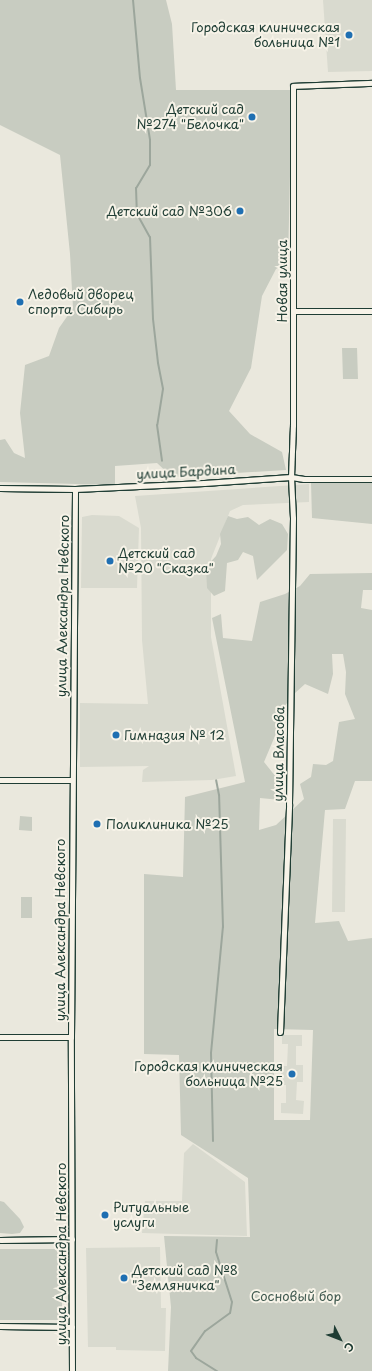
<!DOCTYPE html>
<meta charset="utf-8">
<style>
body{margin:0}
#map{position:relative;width:372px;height:1371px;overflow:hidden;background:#eae8dd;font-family:"Playpen Sans",sans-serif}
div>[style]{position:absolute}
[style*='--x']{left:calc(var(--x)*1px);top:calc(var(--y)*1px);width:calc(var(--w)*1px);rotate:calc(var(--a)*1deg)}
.built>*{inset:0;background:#d9dacf}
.green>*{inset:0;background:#c8ccc1}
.stream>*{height:2px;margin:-1px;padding:0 1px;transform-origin:1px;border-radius:1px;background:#9ca69c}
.roads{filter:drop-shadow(1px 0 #1f3d34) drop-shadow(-1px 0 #1f3d34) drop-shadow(0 1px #1f3d34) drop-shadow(0 -1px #1f3d34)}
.minor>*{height:5px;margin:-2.5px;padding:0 2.5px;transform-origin:2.5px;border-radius:2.5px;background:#f7f3e8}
.dots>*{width:11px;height:11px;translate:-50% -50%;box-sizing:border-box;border:2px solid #f7f3e8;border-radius:50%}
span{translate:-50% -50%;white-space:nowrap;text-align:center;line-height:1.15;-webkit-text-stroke:4px #f7f3e8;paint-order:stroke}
.poi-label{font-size:13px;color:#1f3d34}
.right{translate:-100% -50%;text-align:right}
.left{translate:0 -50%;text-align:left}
.street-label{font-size:13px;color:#1f3d34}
.park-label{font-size:13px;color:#415a50}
.north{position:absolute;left:320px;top:1319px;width:40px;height:40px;-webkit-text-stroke:3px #f7f3e8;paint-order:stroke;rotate:132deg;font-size:11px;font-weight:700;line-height:16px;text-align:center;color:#1f3d34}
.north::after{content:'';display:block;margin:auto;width:14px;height:18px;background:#1f3d34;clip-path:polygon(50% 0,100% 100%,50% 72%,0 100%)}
</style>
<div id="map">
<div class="built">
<div style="clip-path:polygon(323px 0,372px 0,372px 71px,328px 72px)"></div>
<div style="clip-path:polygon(309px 484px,309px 502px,243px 505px,230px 511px,211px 559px,211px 637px,236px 776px,212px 780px,142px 782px,143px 770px,149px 766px,80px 767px,80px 703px,148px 704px,142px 640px,141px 528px,135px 496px)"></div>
<div style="clip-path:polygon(92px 515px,119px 516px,139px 528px,137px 588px,81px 588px,82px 517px)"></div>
<div style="clip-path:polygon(333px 819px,346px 819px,345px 912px,332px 912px)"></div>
<div style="clip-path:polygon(282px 1035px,302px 1035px,302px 1046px,296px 1046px,296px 1065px,303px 1065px,303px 1082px,297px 1082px,296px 1100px,304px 1101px,303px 1114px,281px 1113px,281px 1103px,286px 1103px,286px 1085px,281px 1085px,281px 1066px,287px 1066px,288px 1044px,282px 1044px)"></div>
<div style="clip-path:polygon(193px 1144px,245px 1182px,247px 1236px,142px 1233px,145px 1201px,182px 1201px,184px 1153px)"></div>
<div style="clip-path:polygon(160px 1247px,161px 1308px,166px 1308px,165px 1351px,116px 1350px,116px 1347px,88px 1347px,86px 1248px)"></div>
</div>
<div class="green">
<div style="clip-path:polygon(0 0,166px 0,172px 24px,176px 90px,292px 90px,288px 262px,276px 269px,262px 296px,251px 368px,229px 411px,250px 434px,282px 452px,286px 470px,172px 477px,157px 463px,115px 466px,115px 485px,0 482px,0 440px,5px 439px,14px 453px,25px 458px,20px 413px,25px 365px,49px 356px,59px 328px,73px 308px,70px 254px,60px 155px,0 125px)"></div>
<div style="clip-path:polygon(342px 348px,357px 348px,358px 379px,343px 379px)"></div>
<div style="clip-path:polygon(372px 481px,372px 524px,312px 518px,311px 482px)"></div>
<div style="clip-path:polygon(228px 516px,237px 519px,248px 517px,259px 525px,270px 519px,282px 524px,288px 534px,287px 550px,257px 580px,253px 556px,243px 552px,238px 560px,227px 563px,225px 591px,214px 596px,207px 588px,206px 567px,216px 556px,221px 544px,220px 534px)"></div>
<div style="clip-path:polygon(evenodd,372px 573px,372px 590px,363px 590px,361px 608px,372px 610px,372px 781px,355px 781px,345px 809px,325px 810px,315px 923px,339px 921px,348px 941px,372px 938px,372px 1371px,168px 1371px,171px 1307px,164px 1236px,250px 1237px,248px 1178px,181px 1135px,179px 1055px,144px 1054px,144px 874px,183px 877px,185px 797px,245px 782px,212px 618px,221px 614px,223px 638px,252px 641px,260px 602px,285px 594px,300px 586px,310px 574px,372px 573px,332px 654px,343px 654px,346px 672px,345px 694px,355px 719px,339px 722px,333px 761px,326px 765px,313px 764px,311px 777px,300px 784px,304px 799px,276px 825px,259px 830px,260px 798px,281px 800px,276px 777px,264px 762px,280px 724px,279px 713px,295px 693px,305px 684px,328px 694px,333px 674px,332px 654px,372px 573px,274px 1029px,313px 1030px,310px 1120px,274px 1120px,274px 1029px)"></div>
<div style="clip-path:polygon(20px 816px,32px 817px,32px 831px,19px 830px)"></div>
<div style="clip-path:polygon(21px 897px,32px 897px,32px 918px,21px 918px)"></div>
<div style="clip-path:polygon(0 1201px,4px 1202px,20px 1219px,24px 1227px,20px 1233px,12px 1234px,0 1233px)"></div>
<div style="clip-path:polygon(0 1249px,62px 1249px,62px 1320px,0 1320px)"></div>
</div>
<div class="stream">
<div style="--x:133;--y:0;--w:78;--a:84.9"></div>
<div style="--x:140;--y:78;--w:63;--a:80.8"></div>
<div style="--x:150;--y:140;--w:25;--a:90"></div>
<div style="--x:150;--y:165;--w:27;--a:121"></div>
<div style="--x:136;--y:188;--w:26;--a:88"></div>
<div style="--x:137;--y:214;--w:26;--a:61"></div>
<div style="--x:150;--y:237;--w:82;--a:87.9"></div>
<div style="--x:153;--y:319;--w:44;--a:83.5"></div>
<div style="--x:158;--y:363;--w:26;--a:79"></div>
<div style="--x:163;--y:389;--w:36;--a:99"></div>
<div style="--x:157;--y:425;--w:36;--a:82"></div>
<div style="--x:213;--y:1141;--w:88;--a:-91.3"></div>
<div style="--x:211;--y:1053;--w:127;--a:-84.6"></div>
<div style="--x:223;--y:927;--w:132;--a:-91.7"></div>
<div style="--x:219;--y:795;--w:15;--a:-101"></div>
<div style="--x:217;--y:1240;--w:12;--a:95"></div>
<div style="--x:216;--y:1252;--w:52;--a:72.3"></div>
<div style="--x:232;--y:1302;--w:11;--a:100"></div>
<div style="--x:230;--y:1313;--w:31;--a:144"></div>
<div style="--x:205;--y:1331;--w:24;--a:125"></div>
<div style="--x:191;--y:1351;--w:9;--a:54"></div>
<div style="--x:196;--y:1358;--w:25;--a:32"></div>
</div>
<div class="roads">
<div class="minor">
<div style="--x:294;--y:311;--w:78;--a:0"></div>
<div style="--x:0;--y:488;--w:75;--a:0.8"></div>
<div style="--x:75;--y:489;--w:129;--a:-2.7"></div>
<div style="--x:204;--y:483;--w:87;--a:-3.9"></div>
<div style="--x:291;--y:477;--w:13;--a:9"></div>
<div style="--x:304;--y:479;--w:68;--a:0"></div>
<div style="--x:0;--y:780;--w:72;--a:0"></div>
<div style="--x:280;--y:1032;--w:228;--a:-87.7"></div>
<div style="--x:289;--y:804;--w:286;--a:-89.2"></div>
<div style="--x:293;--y:518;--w:41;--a:-92.8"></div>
<div style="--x:291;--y:477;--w:52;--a:-87.8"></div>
<div style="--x:293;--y:425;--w:339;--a:-90"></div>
<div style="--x:293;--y:86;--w:79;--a:-2.2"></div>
<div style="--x:0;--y:1037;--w:71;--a:0"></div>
<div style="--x:0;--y:1240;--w:72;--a:-0.8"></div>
<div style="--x:0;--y:1326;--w:72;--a:0.8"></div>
<div style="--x:72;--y:1371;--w:334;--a:-90.2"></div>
<div style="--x:71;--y:1037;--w:548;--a:-89.58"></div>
</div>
</div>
<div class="dots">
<div style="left:349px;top:35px;background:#1f6fb2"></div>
<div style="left:252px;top:117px;background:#1f6fb2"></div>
<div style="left:240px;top:211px;background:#1f6fb2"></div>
<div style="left:20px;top:302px;background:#1f6fb2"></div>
<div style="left:110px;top:561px;background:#1f6fb2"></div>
<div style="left:116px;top:735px;background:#1f6fb2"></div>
<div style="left:97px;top:824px;background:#1f6fb2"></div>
<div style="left:292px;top:1074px;background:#1f6fb2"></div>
<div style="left:105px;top:1215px;background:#1f6fb2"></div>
<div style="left:124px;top:1278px;background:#1f6fb2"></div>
</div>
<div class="poi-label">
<span class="right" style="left:340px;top:35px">Городская клиническая<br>больница №1</span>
<span class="right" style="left:244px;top:117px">Детский сад<br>№274 "Белочка"</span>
<span class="right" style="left:232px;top:211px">Детский сад №306</span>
<span class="left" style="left:28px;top:302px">Ледовый дворец<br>спорта Сибирь</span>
<span class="left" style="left:118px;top:561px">Детский сад<br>№20 "Сказка"</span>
<span class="left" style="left:124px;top:735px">Гимназия № 12</span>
<span class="left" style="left:106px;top:824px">Поликлиника №25</span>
<span class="right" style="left:283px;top:1074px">Городская клиническая<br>больница №25</span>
<span class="left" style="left:113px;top:1215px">Ритуальные<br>услуги</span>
<span class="left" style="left:132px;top:1278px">Детский сад №8<br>"Земляничка"</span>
</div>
<div class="street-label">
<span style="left:282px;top:281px;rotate:-90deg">Новая улица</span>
<span style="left:186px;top:472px;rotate:-3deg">улица Бардина</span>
<span style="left:63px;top:606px;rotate:-89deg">улица Александра Невского</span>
<span style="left:279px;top:754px;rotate:-89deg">улица Власова</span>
<span style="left:60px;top:930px;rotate:-90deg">улица Александра Невского</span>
<span style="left:61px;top:1254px;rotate:-90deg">улица Александра Невского</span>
</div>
<div class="park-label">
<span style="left:296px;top:1296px">Сосновый бор</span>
</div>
<div class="north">С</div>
</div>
